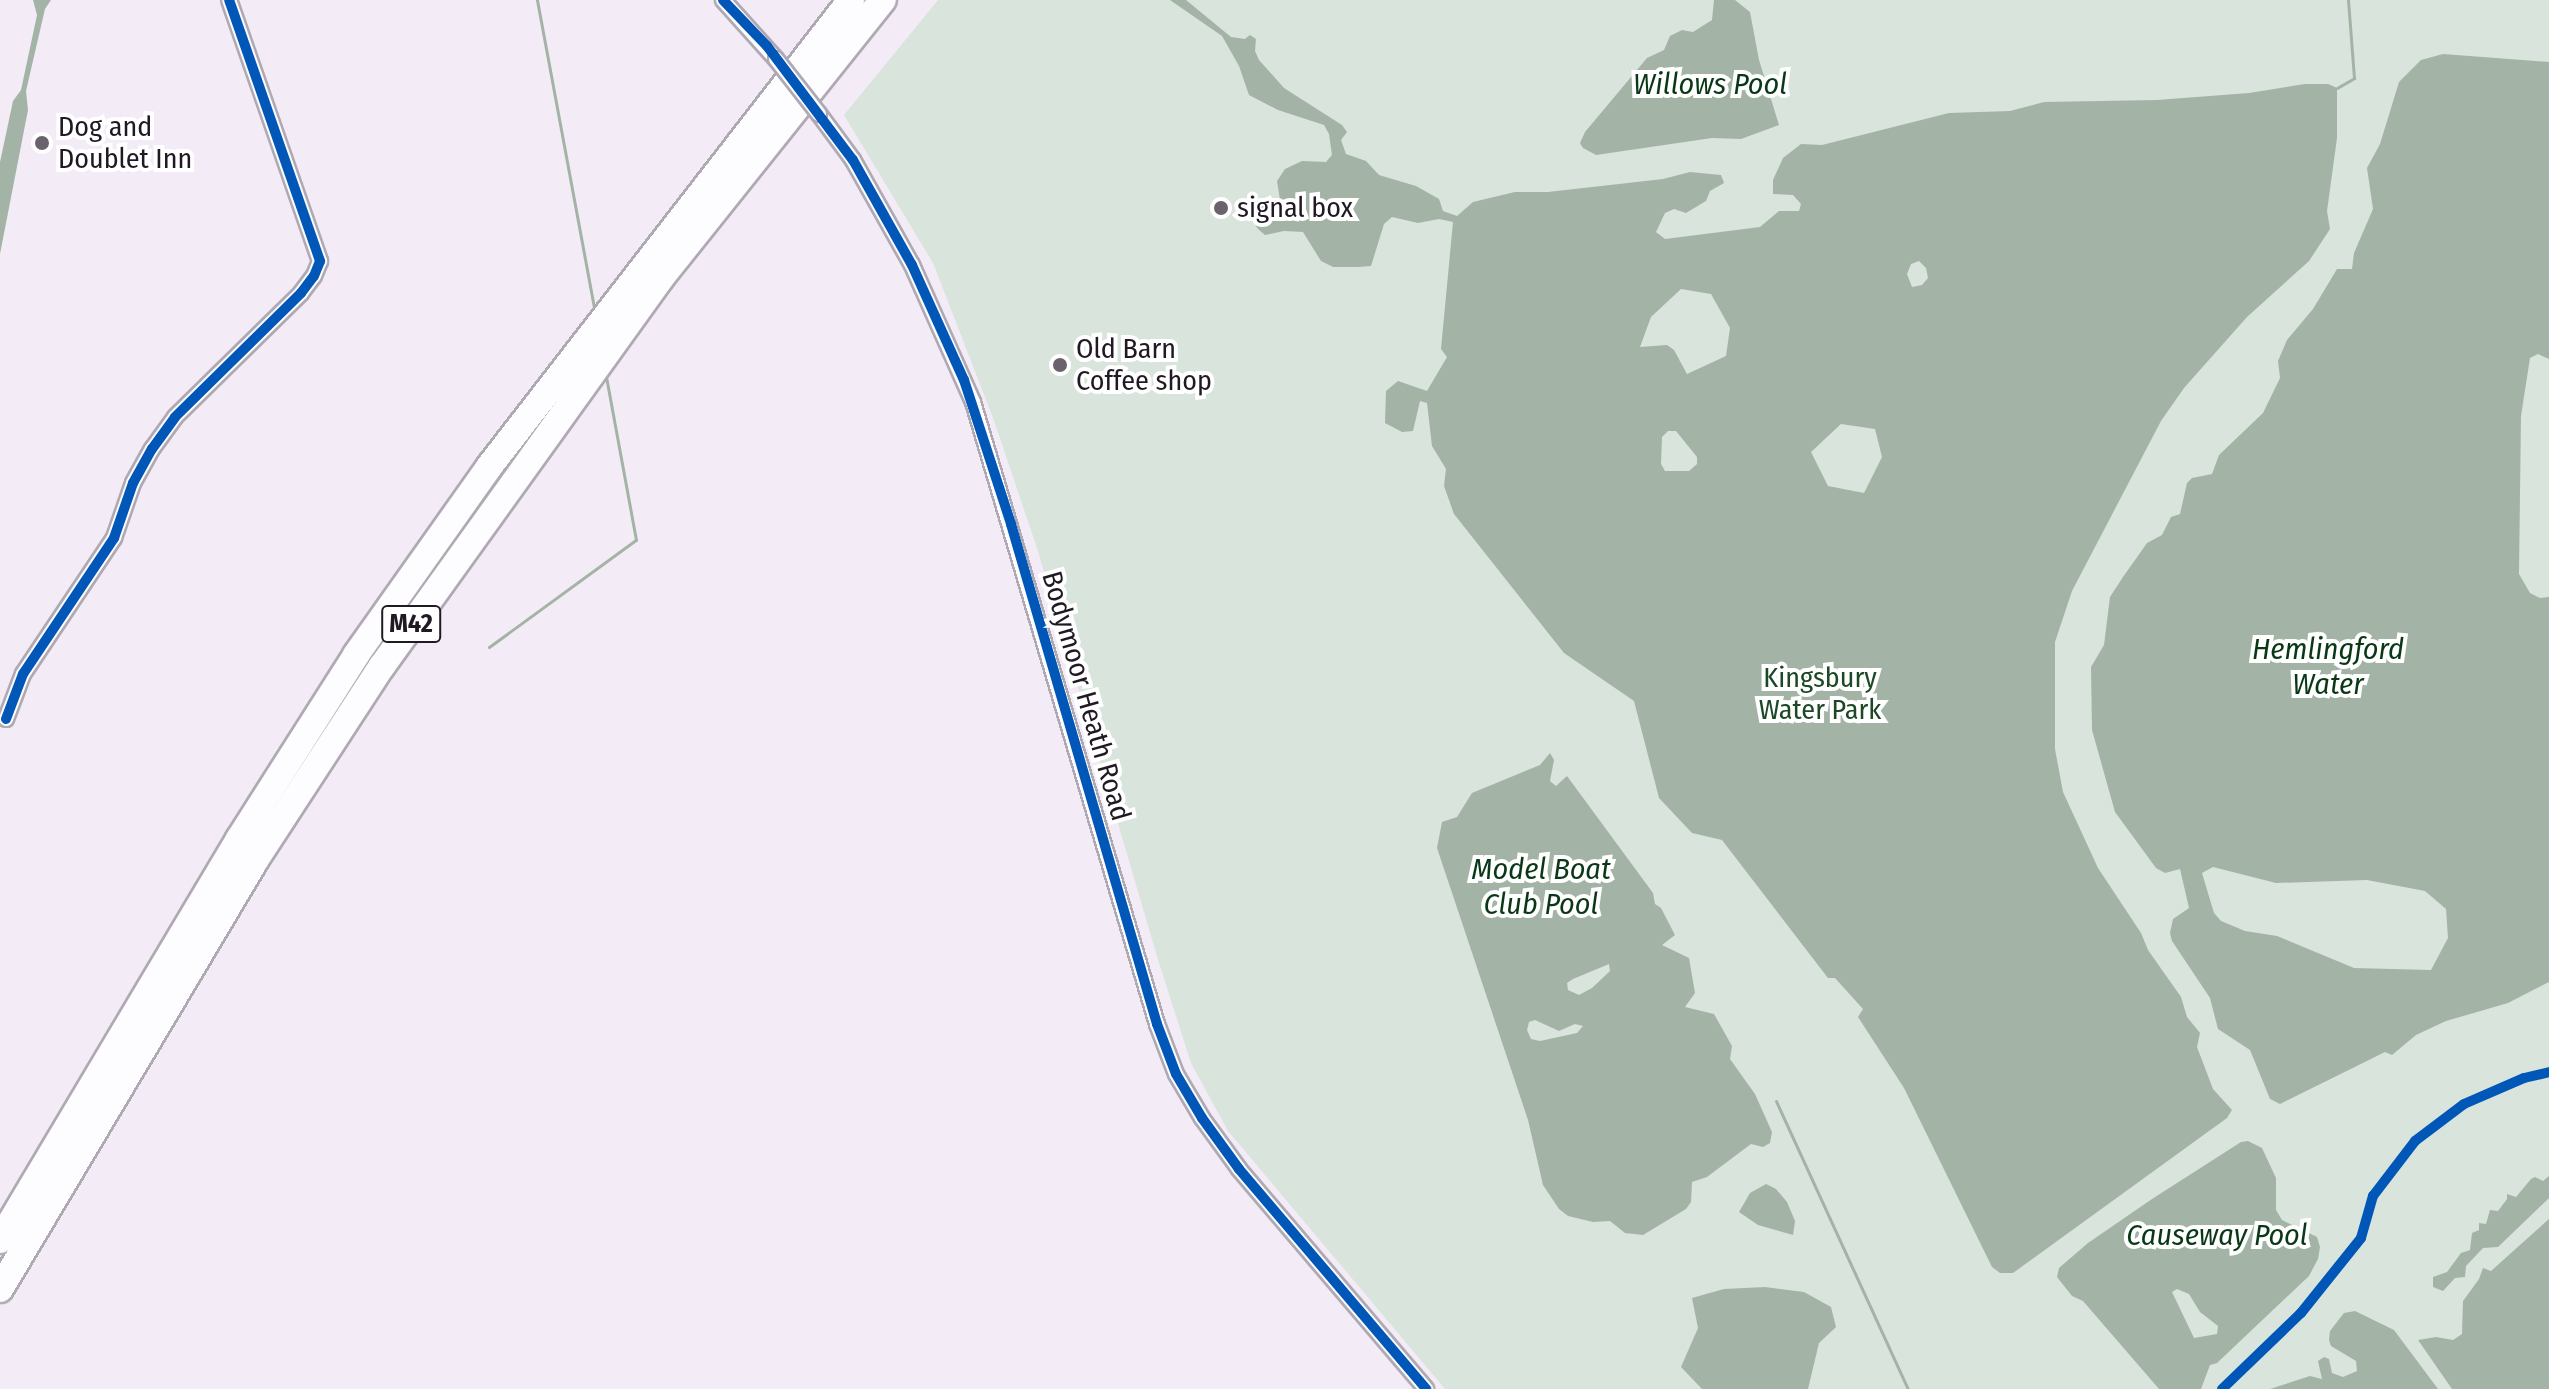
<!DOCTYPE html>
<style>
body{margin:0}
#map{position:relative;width:2549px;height:1389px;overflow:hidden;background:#f3ecf7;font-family:"Fira Sans Condensed",sans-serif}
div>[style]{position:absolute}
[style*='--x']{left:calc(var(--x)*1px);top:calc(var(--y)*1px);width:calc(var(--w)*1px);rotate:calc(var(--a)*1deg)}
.green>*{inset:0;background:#d8e4dc}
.water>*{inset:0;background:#a3b4a6}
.stream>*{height:3px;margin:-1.5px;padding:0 1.5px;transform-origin:1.5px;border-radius:1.5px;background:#a3b4a6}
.roads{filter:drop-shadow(2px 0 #afa9b3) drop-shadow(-2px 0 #afa9b3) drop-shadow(0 2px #afa9b3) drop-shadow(0 -2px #afa9b3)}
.street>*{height:14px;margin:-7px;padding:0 7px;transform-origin:7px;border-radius:7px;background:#fdfcfe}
.highway>*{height:26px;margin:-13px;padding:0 13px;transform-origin:13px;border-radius:13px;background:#fdfcfe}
.bridges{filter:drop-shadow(2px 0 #afa9b3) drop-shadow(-2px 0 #afa9b3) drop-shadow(0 2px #afa9b3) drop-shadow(0 -2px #afa9b3)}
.street-bridge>*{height:14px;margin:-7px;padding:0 7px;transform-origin:7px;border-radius:7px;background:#fdfcfe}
.cycleway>*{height:10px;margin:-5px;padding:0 5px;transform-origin:5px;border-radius:5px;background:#0057b8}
.dots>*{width:22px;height:22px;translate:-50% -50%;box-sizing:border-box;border:4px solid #fff;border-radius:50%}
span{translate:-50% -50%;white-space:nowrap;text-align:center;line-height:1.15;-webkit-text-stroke:8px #fff;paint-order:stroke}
.shield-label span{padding:2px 6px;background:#fff;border:2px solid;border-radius:6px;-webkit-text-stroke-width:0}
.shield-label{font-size:26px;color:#201924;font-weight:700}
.poi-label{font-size:28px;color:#201924}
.left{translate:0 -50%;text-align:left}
.park-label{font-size:28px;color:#1c4826}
.street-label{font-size:28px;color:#201924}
.water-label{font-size:30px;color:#0a3817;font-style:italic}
</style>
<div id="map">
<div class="green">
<div style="clip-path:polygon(938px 0,2549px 0,2549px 1389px,1445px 1389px,1228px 1131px,1191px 1063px,1159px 963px,1037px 548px,993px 418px,933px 263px,844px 115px)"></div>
</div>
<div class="water">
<div style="clip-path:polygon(33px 0,51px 0,45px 9px,26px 91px,28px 110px,0 254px,0 162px,13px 101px,21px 90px,37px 15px)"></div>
<div style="clip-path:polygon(evenodd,1170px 0,1186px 0,1231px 37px,1245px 39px,1250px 35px,1256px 39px,1255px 51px,1259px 60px,1284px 88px,1342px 125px,1347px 132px,1341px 140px,1346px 154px,1366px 161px,1379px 175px,1416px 186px,1439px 199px,1443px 211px,1457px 216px,1473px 202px,1515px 192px,1548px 192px,1663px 179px,1690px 172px,1721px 175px,1724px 183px,1710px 191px,1706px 201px,1686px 213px,1674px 209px,1665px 213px,1656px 232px,1665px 239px,1760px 227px,1779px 211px,1799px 211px,1801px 204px,1793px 195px,1773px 194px,1773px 180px,1783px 158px,1801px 144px,1822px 145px,1949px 113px,2010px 111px,2044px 102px,2157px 100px,2249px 93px,2305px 84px,2328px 84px,2337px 88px,2337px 138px,2327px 211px,2330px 229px,2309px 261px,2247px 317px,2184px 388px,2161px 421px,2072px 591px,2055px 642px,2055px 749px,2063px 792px,2098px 868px,2141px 933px,2148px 950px,2181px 997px,2187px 1017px,2200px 1033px,2197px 1047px,2213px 1089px,2232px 1110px,2227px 1118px,2013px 1273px,2000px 1273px,1992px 1267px,1904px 1088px,1858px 1017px,1863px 1009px,1835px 978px,1828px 978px,1722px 840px,1692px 833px,1659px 798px,1634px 701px,1564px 653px,1454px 514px,1444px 486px,1446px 469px,1432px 446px,1427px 403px,1420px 401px,1413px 431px,1402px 432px,1385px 423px,1386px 391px,1398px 381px,1427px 391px,1447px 357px,1441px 349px,1453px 222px,1439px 219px,1418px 223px,1392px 217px,1384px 224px,1371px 266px,1358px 267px,1333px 267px,1321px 261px,1303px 232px,1284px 231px,1265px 235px,1258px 229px,1254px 223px,1255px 213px,1264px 204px,1280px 200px,1277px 181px,1285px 169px,1302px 161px,1326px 162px,1332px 155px,1329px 134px,1324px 125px,1278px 110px,1249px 95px,1239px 66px,1222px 36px,1170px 0,1919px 261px,1926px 268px,1928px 278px,1922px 285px,1912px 287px,1907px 274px,1911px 264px,1919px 261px,1170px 0,1681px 289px,1711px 294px,1730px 328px,1726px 356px,1687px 374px,1674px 350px,1667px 345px,1640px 347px,1651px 317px,1681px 289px,1170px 0,1841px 424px,1875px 429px,1882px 457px,1864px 493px,1828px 486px,1811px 452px,1841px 424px,1170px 0,1668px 431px,1676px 431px,1697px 457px,1697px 464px,1689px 471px,1665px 471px,1661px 464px,1662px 437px,1668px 431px)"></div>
<div style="clip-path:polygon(1714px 0,1735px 0,1750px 12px,1759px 60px,1779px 125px,1741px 139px,1712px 138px,1596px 155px,1583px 148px,1580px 143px,1585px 132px,1647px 58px,1664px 50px,1670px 36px,1682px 30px,1693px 32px,1712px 20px)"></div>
<div style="clip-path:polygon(evenodd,2443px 54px,2549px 62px,2549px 359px,2538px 354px,2530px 358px,2521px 416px,2519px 574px,2530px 593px,2540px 598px,2549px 597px,2549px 982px,2508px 1003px,2446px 1021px,2416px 1035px,2392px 1055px,2385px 1052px,2280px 1104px,2270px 1099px,2250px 1050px,2218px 1029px,2210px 998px,2172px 941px,2170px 933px,2173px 919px,2189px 908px,2180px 869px,2165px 873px,2156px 868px,2115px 812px,2092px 730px,2091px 667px,2104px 645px,2110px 597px,2123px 577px,2147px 543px,2162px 535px,2171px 517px,2180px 514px,2187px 483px,2192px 478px,2212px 474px,2219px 455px,2263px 413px,2280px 378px,2278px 361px,2287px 340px,2313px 309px,2337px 269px,2352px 269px,2354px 253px,2373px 209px,2367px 168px,2380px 144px,2399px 82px,2421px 60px,2443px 54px,2213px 867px,2276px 883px,2367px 880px,2425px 891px,2446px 909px,2448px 938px,2431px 970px,2354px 968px,2277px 936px,2245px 931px,2221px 921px,2214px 913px,2202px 873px,2213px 867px)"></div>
<div style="clip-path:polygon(evenodd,1550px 753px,1554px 760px,1550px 781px,1556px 786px,1567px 776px,1653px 893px,1655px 904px,1661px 908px,1675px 935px,1662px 945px,1689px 958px,1695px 993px,1685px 1007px,1714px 1014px,1732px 1046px,1730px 1059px,1755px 1094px,1772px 1132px,1770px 1143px,1763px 1147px,1751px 1144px,1707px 1177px,1692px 1182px,1691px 1202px,1686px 1209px,1643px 1235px,1625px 1233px,1610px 1221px,1593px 1222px,1568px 1216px,1559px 1209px,1543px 1185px,1528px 1120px,1437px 848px,1442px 822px,1457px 817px,1472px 793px,1540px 765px,1550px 753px,1609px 964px,1610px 971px,1592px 988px,1579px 995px,1568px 990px,1567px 983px,1573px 979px,1609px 964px,1550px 753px,1535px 1020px,1559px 1031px,1575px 1024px,1583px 1026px,1577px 1033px,1540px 1041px,1531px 1039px,1527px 1030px,1529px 1022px,1535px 1020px)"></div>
<div style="clip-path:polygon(evenodd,2248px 1141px,2262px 1148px,2276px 1178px,2276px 1210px,2282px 1220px,2317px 1237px,2320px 1247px,2318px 1259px,2309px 1276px,2217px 1363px,2210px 1365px,2201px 1389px,2159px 1389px,2083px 1301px,2072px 1296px,2057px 1277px,2059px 1268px,2088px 1243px,2152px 1199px,2241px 1142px,2248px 1141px,2177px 1289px,2189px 1294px,2200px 1312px,2218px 1326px,2217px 1334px,2194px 1338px,2172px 1292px,2177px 1289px)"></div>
<div style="clip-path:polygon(2549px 1176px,2549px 1198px,2498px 1247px,2483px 1248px,2466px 1266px,2465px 1277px,2455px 1278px,2443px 1291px,2433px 1287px,2433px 1277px,2447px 1272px,2461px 1253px,2470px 1250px,2472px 1233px,2479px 1230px,2479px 1223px,2486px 1224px,2490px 1210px,2498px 1211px,2507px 1199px,2507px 1194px,2516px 1197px,2531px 1179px,2535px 1177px,2543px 1181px)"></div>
<div style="clip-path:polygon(1766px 1184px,1776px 1189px,1787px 1202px,1795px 1221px,1793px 1235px,1758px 1225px,1739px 1212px,1750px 1193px)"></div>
<div style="clip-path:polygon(2549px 1219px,2549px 1389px,2452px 1389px,2418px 1340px,2436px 1337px,2453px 1340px,2462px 1334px,2463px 1301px,2479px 1279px,2483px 1268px,2491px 1271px)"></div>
<div style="clip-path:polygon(1765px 1287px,1804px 1292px,1831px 1307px,1836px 1327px,1819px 1343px,1808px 1389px,1702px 1389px,1681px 1367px,1698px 1328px,1692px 1298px,1724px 1289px)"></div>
<div style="clip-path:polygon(2355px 1311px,2394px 1330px,2438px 1389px,2270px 1389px,2310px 1376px,2322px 1379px,2318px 1361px,2324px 1357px,2329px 1359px,2332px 1373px,2343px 1377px,2357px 1371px,2356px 1361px,2331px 1346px,2329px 1340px,2330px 1331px,2344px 1313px)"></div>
</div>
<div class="stream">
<div style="--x:537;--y:0;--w:318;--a:79.5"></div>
<div style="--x:2337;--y:88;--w:20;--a:-30"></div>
<div style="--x:2354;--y:78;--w:78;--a:-94.4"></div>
<div style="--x:489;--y:647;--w:182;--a:-36.1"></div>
<div style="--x:636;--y:540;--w:167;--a:-100.4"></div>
<div style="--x:1776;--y:1101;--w:317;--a:65.4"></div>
</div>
<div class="roads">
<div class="street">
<div style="--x:723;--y:0;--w:79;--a:48.1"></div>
<div style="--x:819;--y:114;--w:57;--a:53.5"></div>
<div style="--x:853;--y:160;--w:120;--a:60.7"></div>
<div style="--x:912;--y:265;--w:150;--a:66"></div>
<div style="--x:973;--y:402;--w:649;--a:73.52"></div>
<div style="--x:1157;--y:1024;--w:53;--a:69.2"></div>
<div style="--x:1176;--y:1074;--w:51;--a:59.4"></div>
<div style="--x:1202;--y:1118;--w:63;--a:54"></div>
<div style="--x:1239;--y:1169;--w:289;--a:49.6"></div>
<div style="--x:6;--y:719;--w:48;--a:-69.3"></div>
<div style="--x:23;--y:674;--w:164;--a:-56.2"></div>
<div style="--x:114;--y:538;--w:58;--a:-70.9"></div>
<div style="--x:133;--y:483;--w:39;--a:-61"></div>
<div style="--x:152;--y:449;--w:39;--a:-54"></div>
<div style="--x:175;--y:417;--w:177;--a:-44.5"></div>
<div style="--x:301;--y:293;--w:21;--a:-53"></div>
<div style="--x:314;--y:276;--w:16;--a:-68"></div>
<div style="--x:320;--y:261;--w:276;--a:-109.2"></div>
</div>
<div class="highway">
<div style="--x:0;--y:1240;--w:467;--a:-59.2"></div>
<div style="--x:239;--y:839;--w:218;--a:-57.5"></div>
<div style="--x:356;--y:655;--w:230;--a:-54.7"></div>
<div style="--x:489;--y:467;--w:591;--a:-52.22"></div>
<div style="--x:0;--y:1289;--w:500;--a:-59.23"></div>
<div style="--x:256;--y:859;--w:230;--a:-56.9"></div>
<div style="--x:382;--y:666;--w:477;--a:-54.3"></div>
<div style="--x:660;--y:279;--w:357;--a:-51.4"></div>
</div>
</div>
<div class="bridges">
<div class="street-bridge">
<div style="--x:776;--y:59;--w:70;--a:52"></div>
</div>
</div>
<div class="cycleway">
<div style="--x:723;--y:0;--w:64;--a:46.3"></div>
<div style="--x:767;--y:46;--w:143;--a:53"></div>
<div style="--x:853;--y:160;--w:120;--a:60.7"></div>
<div style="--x:912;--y:265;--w:126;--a:65.7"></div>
<div style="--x:964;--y:380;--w:151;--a:71.9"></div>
<div style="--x:1011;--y:524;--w:521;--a:73.72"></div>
<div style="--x:1157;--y:1024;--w:53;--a:69.2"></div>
<div style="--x:1176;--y:1074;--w:51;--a:59.4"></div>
<div style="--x:1202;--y:1118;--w:63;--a:54"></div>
<div style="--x:1239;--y:1169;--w:289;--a:49.6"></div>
<div style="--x:6;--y:719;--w:48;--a:-69.3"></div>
<div style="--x:23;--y:674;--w:164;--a:-56.2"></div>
<div style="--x:114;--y:538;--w:58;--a:-70.9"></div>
<div style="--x:133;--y:483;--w:39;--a:-61"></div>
<div style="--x:152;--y:449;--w:39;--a:-54"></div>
<div style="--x:175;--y:417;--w:177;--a:-44.5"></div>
<div style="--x:301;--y:293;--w:21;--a:-53"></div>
<div style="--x:314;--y:276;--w:16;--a:-68"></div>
<div style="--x:320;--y:261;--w:276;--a:-109.2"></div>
<div style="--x:2222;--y:1389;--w:110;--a:-43.9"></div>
<div style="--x:2301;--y:1313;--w:96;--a:-51.3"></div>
<div style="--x:2361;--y:1238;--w:44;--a:-74.1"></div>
<div style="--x:2373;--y:1196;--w:69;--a:-52.6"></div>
<div style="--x:2415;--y:1141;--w:61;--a:-37.1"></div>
<div style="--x:2464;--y:1104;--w:65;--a:-23.4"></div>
<div style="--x:2524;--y:1078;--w:26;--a:-13"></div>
</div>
<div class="dots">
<div style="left:42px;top:143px;background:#6a636e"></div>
<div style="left:1221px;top:208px;background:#6a636e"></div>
<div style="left:1060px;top:365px;background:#6a636e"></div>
</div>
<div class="shield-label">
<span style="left:411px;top:624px">M42</span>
</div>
<div class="poi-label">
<span class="left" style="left:58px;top:143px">Dog and<br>Doublet Inn</span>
<span class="left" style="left:1237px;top:208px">signal box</span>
<span class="left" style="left:1076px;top:365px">Old Barn<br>Coffee shop</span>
</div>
<div class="park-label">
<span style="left:1820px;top:694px">Kingsbury<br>Water Park</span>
</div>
<div class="street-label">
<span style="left:1086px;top:696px;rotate:74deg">Bodymoor Heath Road</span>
</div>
<div class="water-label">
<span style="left:1710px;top:84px">Willows Pool</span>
<span style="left:2328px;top:666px">Hemlingford<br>Water</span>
<span style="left:1541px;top:886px">Model Boat<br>Club Pool</span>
<span style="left:2217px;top:1235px">Causeway Pool</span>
</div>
</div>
